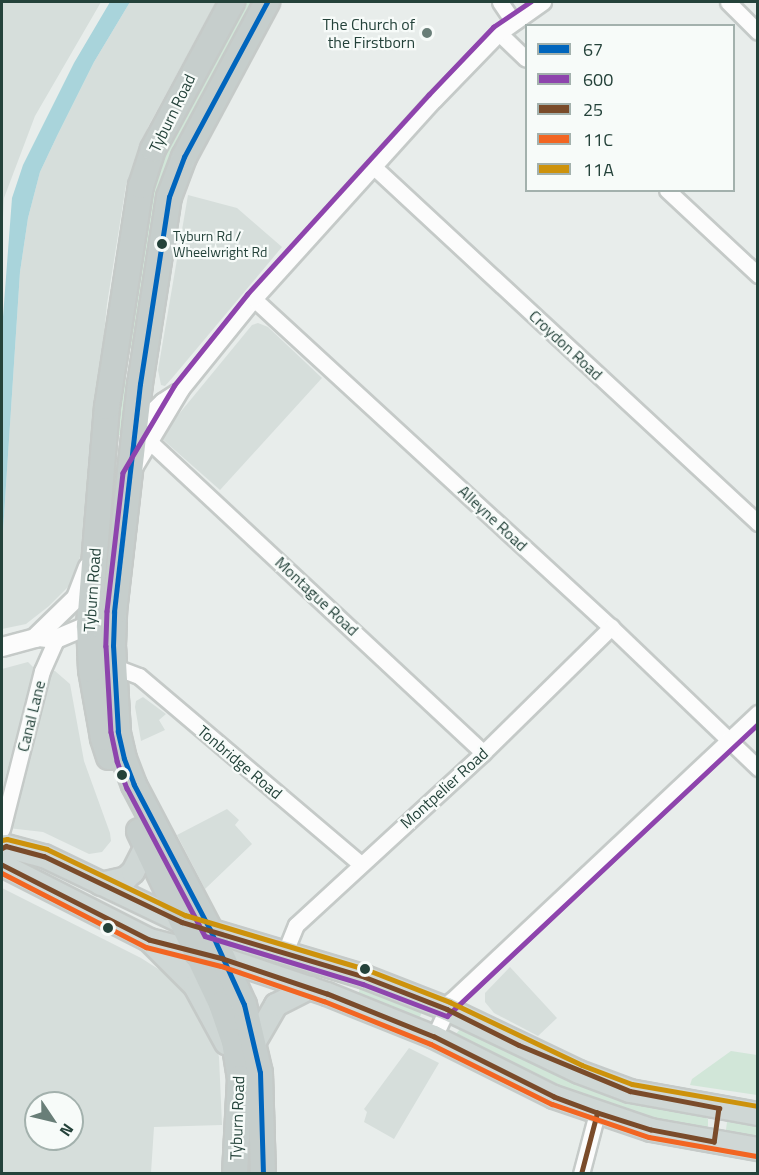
<!DOCTYPE html>
<style>
body{margin:0}
#map{position:relative;width:759px;height:1175px;overflow:hidden;background:#e8edeb;font-family:"Titillium Web",sans-serif}
div>[style]{position:absolute}
[style*='--x']{left:calc(var(--x)*1px);top:calc(var(--y)*1px);width:calc(var(--w)*1px);rotate:calc(var(--a)*1deg)}
.built>*{inset:0;background:#d6dedb}
.green>*{inset:0;background:#d1e6d8}
.water>*{inset:0;background:#a9d4db}
.roads{filter:drop-shadow(2px 0 #c5cac8) drop-shadow(-2px 0 #c5cac8) drop-shadow(0 2px #c5cac8) drop-shadow(0 -2px #c5cac8)}
.minor>*{height:15px;margin:-7.5px;padding:0 7.5px;transform-origin:7.5px;border-radius:7.5px;background:#fcfcfc}
.tertiary>*{height:18px;margin:-9px;padding:0 9px;transform-origin:9px;border-radius:9px;background:#fcfcfc}
.primary>*{height:22px;margin:-11px;padding:0 11px;transform-origin:11px;border-radius:11px;background:#cfd7d5}
.trunk>*{height:24px;margin:-12px;padding:0 12px;transform-origin:12px;border-radius:12px;background:#c6cecc}
.bus-1>*{height:4.5px;margin:-2.25px;padding:0 2.25px;transform-origin:2.25px;border-radius:2.25px;background:#0065bd}
.bus-2>*{height:4.5px;margin:-2.25px;padding:0 2.25px;transform-origin:2.25px;border-radius:2.25px;background:#8e44ad}
.bus-3>*{height:4.5px;margin:-2.25px;padding:0 2.25px;transform-origin:2.25px;border-radius:2.25px;background:#7a4b2a}
.bus-4>*{height:4.5px;margin:-2.25px;padding:0 2.25px;transform-origin:2.25px;border-radius:2.25px;background:#f26522}
.bus-5>*{height:4.5px;margin:-2.25px;padding:0 2.25px;transform-origin:2.25px;border-radius:2.25px;background:#cd920c}
.dots>*{width:16px;height:16px;translate:-50% -50%;box-sizing:border-box;border:3px solid #f7fbf9;border-radius:50%}
span{translate:-50% -50%;white-space:nowrap;text-align:center;line-height:1.15;-webkit-text-stroke:4.5px #f7fbf9;paint-order:stroke}
.bus-label{font-size:14px;color:#24423a}
.left{translate:0 -50%;text-align:left}
.poi-label{font-size:16px;color:#24423a}
.right{translate:-100% -50%;text-align:right}
.street-label{font-size:16px;color:#24423a}
.frame{position:absolute;inset:0;border:3px solid #24423a;pointer-events:none}
.legend{position:absolute;left:525px;top:24px;width:210px;height:168px;box-sizing:border-box;background:#f7fbf9;border:2px solid #a3b1ad;margin:0;padding:8px 10px;list-style:none;font-size:18px;color:#24423a}
.legend li{display:flex;align-items:center;gap:12px;height:30px}
.legend b{width:30px;border:2px solid #a3b1ad}
.north{position:absolute;left:24px;top:1091px;width:60px;height:60px;box-sizing:border-box;background:#f7fbf9;border:2px solid #a3b1ad;border-radius:50%;rotate:125deg;font-size:16px;font-weight:700;line-height:24px;text-align:center;color:#24423a}
.north::after{content:'';display:block;margin:auto;width:21px;height:27px;background:#697e78;clip-path:polygon(50% 0,100% 100%,50% 72%,0 100%)}
</style>
<div id="map">
<div class="built">
<div style="clip-path:polygon(2px 2px,101px 2px,35px 116px,4px 198px,2px 237px)"></div>
<div style="clip-path:polygon(130px 2px,216px 2px,148px 127px,126px 185px,107px 304px,84px 534px,76px 579px,49px 606px,26px 624px,2px 629px,2px 547px,20px 272px,28px 218px,40px 172px,57px 136px,94px 62px)"></div>
<div style="clip-path:polygon(188px 195px,237px 208px,282px 247px,173px 377px,165px 386px,161px 385px,158px 370px)"></div>
<div style="clip-path:polygon(258px 323px,268px 327px,322px 378px,220px 490px,160px 437px,252px 325px)"></div>
<div style="clip-path:polygon(28px 662px,34px 668px,2px 791px,2px 669px)"></div>
<div style="clip-path:polygon(50px 671px,55px 671px,70px 684px,84px 761px,110px 833px,111px 841px,102px 852px,89px 854px,43px 832px,8px 828px,45px 675px)"></div>
<div style="clip-path:polygon(143px 697px,166px 714px,159px 720px,165px 730px,141px 741px,135px 707px,136px 701px)"></div>
<div style="clip-path:polygon(227px 809px,239px 820px,235px 825px,252px 844px,205px 889px,177px 835px)"></div>
<div style="clip-path:polygon(evenodd,2px 888px,141px 958px,185px 986px,211px 1027px,219px 1057px,222px 1125px,154px 1127px,151px 1173px,3px 1173px,2px 888px,36px 1103px,72px 1103px,72px 1139px,36px 1139px,36px 1103px)"></div>
<div style="clip-path:polygon(510px 967px,557px 1018px,538px 1036px,494px 1013px,485px 1002px,485px 993px)"></div>
<div style="clip-path:polygon(409px 1048px,439px 1063px,394px 1139px,364px 1122px,367px 1112px,364px 1109px)"></div>
</div>
<div class="green">
<div style="clip-path:polygon(240px 2px,257px 2px,156px 217px,136px 325px,134px 349px,125px 347px,152px 172px)"></div>
<div style="clip-path:polygon(123px 362px,127px 363px,125px 381px,130px 382px,125px 429px,121px 435px,117px 435px,115px 430px)"></div>
<div style="clip-path:polygon(361px 987px,423px 1008px,418px 1023px,357px 996px)"></div>
<div style="clip-path:polygon(462px 1027px,700px 1115px,708px 1119px,708px 1126px,704px 1132px,567px 1097px,454px 1036px)"></div>
<div style="clip-path:polygon(731px 1051px,757px 1055px,757px 1095px,690px 1085px,692px 1079px)"></div>
<div style="clip-path:polygon(727px 1122px,757px 1124px,757px 1143px,725px 1137px)"></div>
</div>
<div class="water">
<div style="clip-path:polygon(110px 2px,130px 2px,94px 62px,57px 136px,40px 172px,28px 218px,20px 272px,2px 547px,2px 330px,12px 198px,23px 165px,74px 63px)"></div>
</div>
<div class="roads">
<div class="minor">
<div style="--x:500;--y:2;--w:23;--a:56"></div>
<div style="--x:728;--y:2;--w:42;--a:45"></div>
<div style="--x:499;--y:33;--w:37;--a:44"></div>
<div style="--x:374;--y:167;--w:524;--a:42.83"></div>
<div style="--x:667;--y:190;--w:125;--a:43"></div>
<div style="--x:254;--y:299;--w:485;--a:42.6"></div>
<div style="--x:611;--y:627;--w:204;--a:43.8"></div>
<div style="--x:135;--y:427;--w:37;--a:-44"></div>
<div style="--x:162;--y:401;--w:17;--a:-33"></div>
<div style="--x:149;--y:441;--w:457;--a:43"></div>
<div style="--x:135;--y:466;--w:90;--a:-59.1"></div>
<div style="--x:181;--y:389;--w:116;--a:-51"></div>
<div style="--x:254;--y:299;--w:268;--a:-47.9"></div>
<div style="--x:434;--y:100;--w:93;--a:-45.9"></div>
<div style="--x:499;--y:33;--w:54;--a:-35.2"></div>
<div style="--x:114;--y:673;--w:9;--a:-18"></div>
<div style="--x:123;--y:670;--w:17;--a:21"></div>
<div style="--x:139;--y:676;--w:291;--a:40.3"></div>
<div style="--x:2;--y:829;--w:163;--a:-75.8"></div>
<div style="--x:42;--y:671;--w:35;--a:-66"></div>
<div style="--x:285;--y:952;--w:29;--a:-68"></div>
<div style="--x:296;--y:925;--w:254;--a:-42.6"></div>
<div style="--x:483;--y:753;--w:180;--a:-44.5"></div>
<div style="--x:434;--y:1037;--w:40;--a:-65"></div>
<div style="--x:451;--y:1001;--w:421;--a:-43.2"></div>
<div style="--x:581;--y:1174;--w:63;--a:-75.3"></div>
</div>
<div class="tertiary">
<div style="--x:35;--y:638;--w:57;--a:-44.3"></div>
<div style="--x:76;--y:598;--w:33;--a:-69"></div>
<div style="--x:2;--y:647;--w:38;--a:-15"></div>
<div style="--x:39;--y:637;--w:17;--a:7"></div>
<div style="--x:56;--y:639;--w:36;--a:-23"></div>
</div>
<div class="primary">
<div style="--x:2;--y:848;--w:4;--a:-27"></div>
<div style="--x:6;--y:846;--w:39;--a:15"></div>
<div style="--x:44;--y:856;--w:153;--a:25.6"></div>
<div style="--x:182;--y:922;--w:191;--a:16.7"></div>
<div style="--x:365;--y:977;--w:88;--a:21.3"></div>
<div style="--x:447;--y:1009;--w:146;--a:25.5"></div>
<div style="--x:579;--y:1072;--w:54;--a:20.4"></div>
<div style="--x:630;--y:1091;--w:130;--a:10.2"></div>
<div style="--x:2;--y:865;--w:165;--a:27"></div>
<div style="--x:149;--y:940;--w:76;--a:14.4"></div>
<div style="--x:223;--y:959;--w:110;--a:18.6"></div>
<div style="--x:327;--y:994;--w:115;--a:21.9"></div>
<div style="--x:434;--y:1037;--w:134;--a:26.6"></div>
<div style="--x:554;--y:1097;--w:102;--a:18.8"></div>
<div style="--x:651;--y:1130;--w:109;--a:10.1"></div>
<div style="--x:101;--y:884;--w:26;--a:-13"></div>
<div style="--x:126;--y:878;--w:9;--a:-41"></div>
<div style="--x:133;--y:872;--w:29;--a:-63"></div>
<div style="--x:150;--y:941;--w:64;--a:45"></div>
<div style="--x:195;--y:986;--w:65;--a:61.5"></div>
<div style="--x:254;--y:1043;--w:44;--a:-59.9"></div>
<div style="--x:276;--y:1005;--w:38;--a:-27"></div>
</div>
<div class="trunk">
<div style="--x:109;--y:757;--w:20;--a:-108"></div>
<div style="--x:103;--y:738;--w:69;--a:-100"></div>
<div style="--x:91;--y:670;--w:45;--a:-92.5"></div>
<div style="--x:89;--y:625;--w:219;--a:-85.3"></div>
<div style="--x:107;--y:407;--w:224;--a:-81.3"></div>
<div style="--x:141;--y:186;--w:39;--a:-72"></div>
<div style="--x:153;--y:149;--w:167;--a:-61.7"></div>
<div style="--x:139;--y:831;--w:191;--a:64.6"></div>
<div style="--x:221;--y:1004;--w:39;--a:71"></div>
<div style="--x:234;--y:1041;--w:37;--a:81"></div>
<div style="--x:240;--y:1078;--w:96;--a:93"></div>
<div style="--x:263;--y:1174;--w:101;--a:-91.7"></div>
<div style="--x:260;--y:1073;--w:70;--a:-103.2"></div>
<div style="--x:244;--y:1005;--w:82;--a:-114.4"></div>
<div style="--x:210;--y:930;--w:164;--a:-117.7"></div>
<div style="--x:134;--y:785;--w:28;--a:-111"></div>
<div style="--x:124;--y:759;--w:28;--a:-103"></div>
<div style="--x:118;--y:732;--w:86;--a:-93.3"></div>
<div style="--x:113;--y:646;--w:34;--a:-88"></div>
<div style="--x:114;--y:612;--w:229;--a:-83.5"></div>
<div style="--x:140;--y:384;--w:189;--a:-81.2"></div>
<div style="--x:169;--y:197;--w:43;--a:-69.4"></div>
<div style="--x:184;--y:157;--w:176;--a:-61.8"></div>
</div>
</div>
<div class="bus-1">
<div style="--x:263;--y:1174;--w:101;--a:-91.7"></div>
<div style="--x:260;--y:1073;--w:70;--a:-103.2"></div>
<div style="--x:244;--y:1005;--w:82;--a:-114.4"></div>
<div style="--x:210;--y:930;--w:164;--a:-117.7"></div>
<div style="--x:134;--y:785;--w:28;--a:-111"></div>
<div style="--x:124;--y:759;--w:28;--a:-103"></div>
<div style="--x:118;--y:732;--w:86;--a:-93.3"></div>
<div style="--x:113;--y:646;--w:34;--a:-88"></div>
<div style="--x:114;--y:612;--w:229;--a:-83.5"></div>
<div style="--x:140;--y:384;--w:189;--a:-81.2"></div>
<div style="--x:169;--y:197;--w:43;--a:-69.4"></div>
<div style="--x:184;--y:157;--w:176;--a:-61.8"></div>
</div>
<div class="bus-2">
<div style="--x:531;--y:2;--w:45;--a:146"></div>
<div style="--x:494;--y:27;--w:94;--a:133.7"></div>
<div style="--x:429;--y:95;--w:269;--a:132.3"></div>
<div style="--x:248;--y:294;--w:117;--a:128.7"></div>
<div style="--x:175;--y:385;--w:102;--a:120.6"></div>
<div style="--x:123;--y:473;--w:139;--a:96.6"></div>
<div style="--x:107;--y:611;--w:35;--a:92"></div>
<div style="--x:106;--y:646;--w:86;--a:86.7"></div>
<div style="--x:111;--y:732;--w:30;--a:78"></div>
<div style="--x:117;--y:761;--w:29;--a:70"></div>
<div style="--x:127;--y:788;--w:167;--a:62.2"></div>
<div style="--x:205;--y:936;--w:165;--a:16.9"></div>
<div style="--x:363;--y:984;--w:90;--a:20.9"></div>
<div style="--x:447;--y:1016;--w:427;--a:-43.2"></div>
</div>
<div class="bus-3">
<div style="--x:2;--y:848;--w:4;--a:-27"></div>
<div style="--x:6;--y:846;--w:39;--a:15"></div>
<div style="--x:44;--y:856;--w:153;--a:25.6"></div>
<div style="--x:182;--y:922;--w:191;--a:16.7"></div>
<div style="--x:365;--y:977;--w:88;--a:21.3"></div>
<div style="--x:447;--y:1009;--w:80;--a:26.6"></div>
<div style="--x:519;--y:1045;--w:120;--a:22.5"></div>
<div style="--x:630;--y:1091;--w:91;--a:10.8"></div>
<div style="--x:719;--y:1108;--w:34;--a:98"></div>
<div style="--x:714;--y:1142;--w:64;--a:-169.2"></div>
<div style="--x:651;--y:1130;--w:57;--a:-162.5"></div>
<div style="--x:597;--y:1113;--w:46;--a:-159.6"></div>
<div style="--x:554;--y:1097;--w:134;--a:-153.4"></div>
<div style="--x:434;--y:1037;--w:115;--a:-158.1"></div>
<div style="--x:327;--y:994;--w:110;--a:-161.4"></div>
<div style="--x:223;--y:959;--w:76;--a:-165.6"></div>
<div style="--x:149;--y:940;--w:165;--a:-153"></div>
<div style="--x:581;--y:1174;--w:63;--a:-75.3"></div>
</div>
<div class="bus-4">
<div style="--x:2;--y:873;--w:162;--a:27.2"></div>
<div style="--x:146;--y:947;--w:77;--a:14.2"></div>
<div style="--x:221;--y:966;--w:109;--a:18.8"></div>
<div style="--x:324;--y:1001;--w:115;--a:21.9"></div>
<div style="--x:431;--y:1044;--w:135;--a:26.4"></div>
<div style="--x:552;--y:1104;--w:102;--a:18.8"></div>
<div style="--x:649;--y:1137;--w:110;--a:10"></div>
</div>
<div class="bus-5">
<div style="--x:2;--y:840;--w:5;--a:-11"></div>
<div style="--x:7;--y:839;--w:41;--a:14"></div>
<div style="--x:47;--y:849;--w:153;--a:25.6"></div>
<div style="--x:185;--y:915;--w:191;--a:16.7"></div>
<div style="--x:368;--y:970;--w:88;--a:21.3"></div>
<div style="--x:450;--y:1002;--w:146;--a:25.5"></div>
<div style="--x:582;--y:1065;--w:53;--a:20.8"></div>
<div style="--x:632;--y:1084;--w:128;--a:9.9"></div>
</div>
<div class="dots">
<div style="left:427px;top:33px;background:#697e78"></div>
<div style="left:162px;top:244px;background:#24423a"></div>
<div style="left:122px;top:775px;background:#24423a"></div>
<div style="left:108px;top:928px;background:#24423a"></div>
<div style="left:365px;top:969px;background:#24423a"></div>
</div>
<div class="bus-label">
<span class="left" style="left:173px;top:244px">Tyburn Rd /<br>Wheelwright Rd</span>
</div>
<div class="poi-label">
<span class="right" style="left:415px;top:33px">The Church of<br>the Firstborn</span>
</div>
<div class="street-label">
<span style="left:172px;top:113px;rotate:-64deg">Tyburn Road</span>
<span style="left:566px;top:345px;rotate:43deg">Croydon Road</span>
<span style="left:493px;top:518px;rotate:43deg">Alleyne Road</span>
<span style="left:92px;top:590px;rotate:-86deg">Tyburn Road</span>
<span style="left:317px;top:596px;rotate:43deg">Montague Road</span>
<span style="left:31px;top:716px;rotate:-76deg">Canal Lane</span>
<span style="left:240px;top:762px;rotate:40deg">Tonbridge Road</span>
<span style="left:444px;top:788px;rotate:-42deg">Montpelier Road</span>
<span style="left:237px;top:1118px;rotate:-88deg">Tyburn Road</span>
</div>
<div class="frame"></div>
<ul class="legend">
<li><b style="height:8px;background:#0065bd"></b>67</li>
<li><b style="height:8px;background:#8e44ad"></b>600</li>
<li><b style="height:8px;background:#7a4b2a"></b>25</li>
<li><b style="height:8px;background:#f26522"></b>11C</li>
<li><b style="height:8px;background:#cd920c"></b>11A</li>
</ul>
<div class="north">N</div>
</div>
